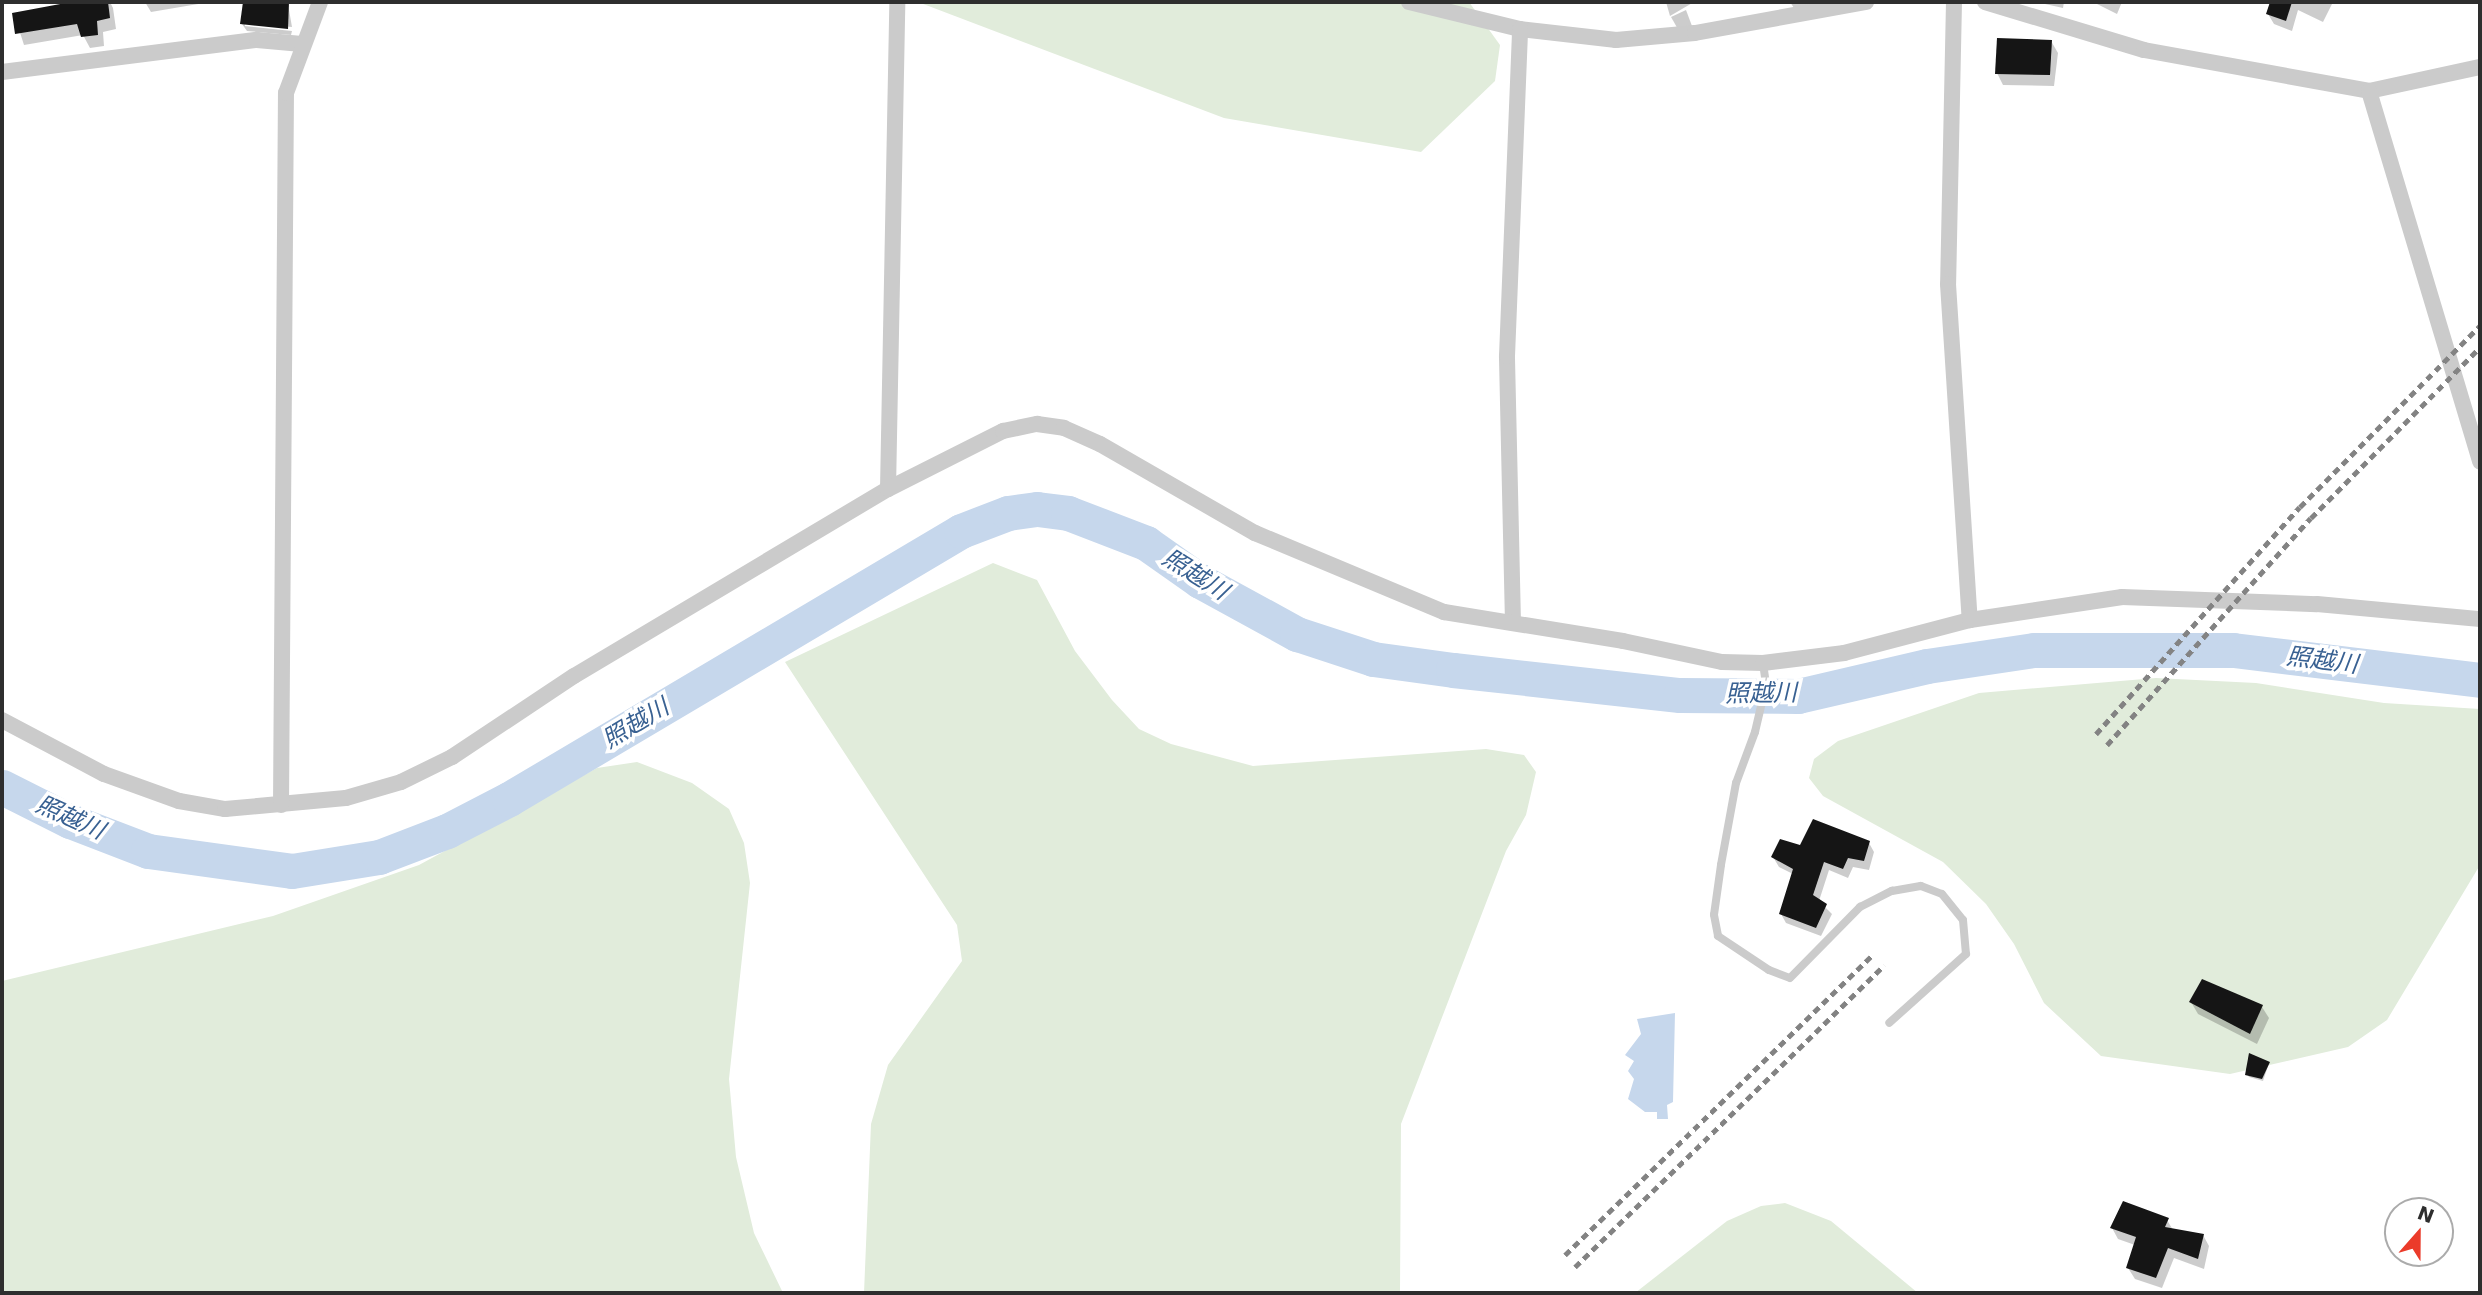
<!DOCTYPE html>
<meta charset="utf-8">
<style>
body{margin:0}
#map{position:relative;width:2482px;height:1295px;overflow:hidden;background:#fff;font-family:"DejaVu Sans","Noto Sans JP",sans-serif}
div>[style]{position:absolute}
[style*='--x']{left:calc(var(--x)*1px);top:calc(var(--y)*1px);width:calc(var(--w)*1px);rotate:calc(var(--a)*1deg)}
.green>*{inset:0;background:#e1ecdb}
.water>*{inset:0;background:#c6d7ec}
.shadow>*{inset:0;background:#0003}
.river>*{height:35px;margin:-17.5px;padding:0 17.5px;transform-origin:17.5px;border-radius:17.5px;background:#c6d7ec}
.building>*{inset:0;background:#151515}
.service>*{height:8px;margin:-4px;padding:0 4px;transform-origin:4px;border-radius:4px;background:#cbcbcb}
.minor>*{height:16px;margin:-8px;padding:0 8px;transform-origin:8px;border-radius:8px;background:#cbcbcb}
.rail>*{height:5px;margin-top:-2.5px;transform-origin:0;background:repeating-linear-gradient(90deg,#838383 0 7px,transparent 0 12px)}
span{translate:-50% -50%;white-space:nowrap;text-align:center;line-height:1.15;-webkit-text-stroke:7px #fff;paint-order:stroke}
.water-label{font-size:24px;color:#396192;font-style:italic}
.frame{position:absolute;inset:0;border:4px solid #2e2e2e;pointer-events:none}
.north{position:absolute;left:2384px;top:1197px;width:70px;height:70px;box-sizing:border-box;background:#fff;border:2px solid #ababab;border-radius:50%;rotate:21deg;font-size:19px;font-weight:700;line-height:28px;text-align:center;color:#2e2e2e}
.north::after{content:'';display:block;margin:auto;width:24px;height:32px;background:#eb3b2a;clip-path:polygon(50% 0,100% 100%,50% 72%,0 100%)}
</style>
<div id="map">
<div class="green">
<div style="clip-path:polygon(918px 2px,1469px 2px,1500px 45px,1495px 81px,1421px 152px,1224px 118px)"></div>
<div style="clip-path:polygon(993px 563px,1037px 580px,1075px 651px,1112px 700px,1139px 729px,1171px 744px,1253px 766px,1486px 749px,1524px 755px,1536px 772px,1526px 815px,1506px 851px,1401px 1124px,1400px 1293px,864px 1293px,871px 1124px,888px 1065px,962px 961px,957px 925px,785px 662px)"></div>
<div style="clip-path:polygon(2156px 678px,2256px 683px,2384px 703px,2480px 709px,2480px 865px,2387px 1020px,2348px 1047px,2230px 1074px,2101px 1056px,2044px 1003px,2014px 944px,1986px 904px,1943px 862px,1823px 796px,1809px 778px,1814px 759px,1838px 741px,1979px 693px)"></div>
<div style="clip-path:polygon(637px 762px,692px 783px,729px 809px,744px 843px,750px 883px,729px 1079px,736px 1157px,754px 1233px,783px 1293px,2px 1293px,2px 981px,273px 916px,419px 865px,597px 768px)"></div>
<div style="clip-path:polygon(1785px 1203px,1831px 1221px,1918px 1293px,1635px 1293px,1727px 1221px,1761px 1206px)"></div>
</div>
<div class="water">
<div style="clip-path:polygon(1675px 1013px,1673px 1102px,1667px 1105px,1668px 1119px,1657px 1119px,1657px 1112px,1645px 1112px,1628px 1099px,1634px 1079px,1628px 1071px,1634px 1061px,1625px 1055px,1641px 1034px,1637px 1019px)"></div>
</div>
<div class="shadow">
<div style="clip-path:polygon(80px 2px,110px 2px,113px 8px,116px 29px,103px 32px,104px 46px,90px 48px,83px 35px,24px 45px,14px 14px)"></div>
<div style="clip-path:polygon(145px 2px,210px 2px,151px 12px)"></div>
<div style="clip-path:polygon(244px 2px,288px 4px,292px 27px,245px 23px,245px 26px,292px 31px,291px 35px,247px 31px,242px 24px)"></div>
<div style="clip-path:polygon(1666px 2px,1694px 2px,1670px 16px)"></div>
<div style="clip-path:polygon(1790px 2px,1816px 2px,1816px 7px,1794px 8px)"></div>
<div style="clip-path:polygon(2036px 2px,2064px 2px,2063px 8px)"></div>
<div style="clip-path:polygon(2093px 2px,2122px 2px,2117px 14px)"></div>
<div style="clip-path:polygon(2272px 2px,2333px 2px,2323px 22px,2298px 10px,2292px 31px,2274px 24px,2268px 14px)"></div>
<div style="clip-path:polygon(1686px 10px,1692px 26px,1679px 31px,1671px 17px)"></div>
<div style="clip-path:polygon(2051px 41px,2058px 53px,2054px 86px,2003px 85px,1997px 73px)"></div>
<div style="clip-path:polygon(1869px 843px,1874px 852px,1869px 870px,1853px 867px,1848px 878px,1829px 870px,1819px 901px,1832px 914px,1821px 936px,1786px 923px,1781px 914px,1793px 874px,1779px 867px,1773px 857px,1801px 847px)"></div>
<div style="clip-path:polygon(2191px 1002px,2262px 1007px,2269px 1018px,2257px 1044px,2198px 1014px)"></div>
<div style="clip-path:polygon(2269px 1063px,2263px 1081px,2249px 1077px,2247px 1074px)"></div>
<div style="clip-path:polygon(2167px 1220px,2173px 1230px,2203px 1235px,2209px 1246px,2204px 1269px,2174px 1258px,2162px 1288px,2135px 1279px,2128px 1268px,2135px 1245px,2118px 1239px,2112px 1228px)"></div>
</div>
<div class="river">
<div style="--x:2;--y:787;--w:76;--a:26.6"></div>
<div style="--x:70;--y:821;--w:84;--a:21"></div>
<div style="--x:148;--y:851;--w:145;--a:7.9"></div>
<div style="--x:292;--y:871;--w:88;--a:-9.1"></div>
<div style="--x:379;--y:857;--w:73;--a:-20.9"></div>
<div style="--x:447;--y:831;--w:70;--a:-27.3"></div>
<div style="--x:509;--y:799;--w:525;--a:-30.66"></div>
<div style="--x:961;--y:531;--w:50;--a:-21"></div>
<div style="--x:1008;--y:513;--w:29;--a:-8"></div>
<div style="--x:1037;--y:509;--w:31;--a:7"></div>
<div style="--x:1068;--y:513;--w:84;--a:21"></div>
<div style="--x:1146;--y:543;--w:66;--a:35.1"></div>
<div style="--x:1200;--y:581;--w:111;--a:28.7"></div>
<div style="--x:1297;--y:634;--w:80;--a:18.2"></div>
<div style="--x:1373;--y:659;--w:81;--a:7.8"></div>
<div style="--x:1453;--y:670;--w:228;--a:6.3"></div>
<div style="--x:1680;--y:695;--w:118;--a:0.5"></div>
<div style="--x:1798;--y:696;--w:132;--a:-13.1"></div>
<div style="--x:1927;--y:666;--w:108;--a:-8.5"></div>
<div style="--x:2034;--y:650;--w:199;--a:0"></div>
<div style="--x:2233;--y:650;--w:249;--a:6.9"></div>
</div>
<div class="building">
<div style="clip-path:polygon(71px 2px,108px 2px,110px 18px,97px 21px,98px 35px,81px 37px,77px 24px,15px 34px,12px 13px)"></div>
<div style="clip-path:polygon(243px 2px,289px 2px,288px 29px,240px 24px)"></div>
<div style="clip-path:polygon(2270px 2px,2292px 2px,2286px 21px,2266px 14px)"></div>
<div style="clip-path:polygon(1997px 38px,2052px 40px,2050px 75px,1995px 74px)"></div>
<div style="clip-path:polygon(1813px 819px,1870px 841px,1864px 861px,1848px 858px,1843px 869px,1824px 862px,1813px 895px,1827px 904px,1816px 928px,1779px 914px,1793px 869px,1771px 857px,1780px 839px,1800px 845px)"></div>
<div style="clip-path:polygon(2202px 979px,2263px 1005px,2250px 1034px,2189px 1002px)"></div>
<div style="clip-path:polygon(2249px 1053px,2270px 1062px,2262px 1079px,2245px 1075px)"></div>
<div style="clip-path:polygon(2123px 1201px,2169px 1218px,2165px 1227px,2204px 1234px,2198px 1259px,2168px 1248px,2156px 1278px,2126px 1268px,2136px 1237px,2110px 1228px)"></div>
</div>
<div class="service">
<div style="--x:1763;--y:663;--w:22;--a:82"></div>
<div style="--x:1766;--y:685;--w:48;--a:103.2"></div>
<div style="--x:1755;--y:732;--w:54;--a:110.4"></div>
<div style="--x:1736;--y:783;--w:83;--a:100.4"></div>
<div style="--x:1721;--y:865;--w:50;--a:98"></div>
<div style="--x:1714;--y:915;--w:21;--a:79"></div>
<div style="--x:1718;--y:936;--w:61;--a:33.7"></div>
<div style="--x:1769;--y:970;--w:22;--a:21"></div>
<div style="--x:1790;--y:978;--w:100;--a:-45.4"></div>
<div style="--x:1860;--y:907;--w:36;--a:-27"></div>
<div style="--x:1892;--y:891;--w:29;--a:-10"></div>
<div style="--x:1921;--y:886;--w:22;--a:21"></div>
<div style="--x:1942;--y:894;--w:33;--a:51"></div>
<div style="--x:1963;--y:920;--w:34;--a:85"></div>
<div style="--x:1966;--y:954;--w:103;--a:138.1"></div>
</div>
<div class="minor">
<div style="--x:1409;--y:2;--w:114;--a:13.7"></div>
<div style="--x:1520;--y:29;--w:97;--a:6.5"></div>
<div style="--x:1616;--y:40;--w:79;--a:-5.1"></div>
<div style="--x:1695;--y:33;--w:174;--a:-10.3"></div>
<div style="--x:1954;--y:2;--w:282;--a:91.2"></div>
<div style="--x:1948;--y:284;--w:337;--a:86.3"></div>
<div style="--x:1985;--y:2;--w:166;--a:16.8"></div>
<div style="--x:2144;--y:50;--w:229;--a:10.3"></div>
<div style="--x:2369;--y:91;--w:114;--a:-12.2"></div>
<div style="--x:2;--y:72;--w:257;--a:-7.2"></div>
<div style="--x:257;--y:40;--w:45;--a:5.1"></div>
<div style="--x:2369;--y:91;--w:387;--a:73.3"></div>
<div style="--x:888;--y:489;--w:487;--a:-88.9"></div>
<div style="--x:1513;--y:623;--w:267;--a:-91.3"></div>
<div style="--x:1507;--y:356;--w:327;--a:-87.7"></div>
<div style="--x:2;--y:720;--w:115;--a:27.9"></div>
<div style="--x:104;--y:774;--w:80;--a:19.8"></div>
<div style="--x:179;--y:801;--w:47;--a:9.9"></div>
<div style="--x:225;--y:809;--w:121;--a:-5.2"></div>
<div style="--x:346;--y:798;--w:57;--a:-16.2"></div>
<div style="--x:401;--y:782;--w:57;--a:-26.1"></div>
<div style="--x:452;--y:757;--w:146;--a:-33.6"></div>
<div style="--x:574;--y:676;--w:365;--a:-30.8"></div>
<div style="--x:888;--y:489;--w:129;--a:-26.8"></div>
<div style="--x:1003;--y:431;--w:35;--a:-12"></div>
<div style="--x:1037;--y:424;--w:27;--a:8"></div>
<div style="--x:1064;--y:428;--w:39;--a:24"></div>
<div style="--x:1100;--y:444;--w:179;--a:29.9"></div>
<div style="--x:1255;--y:533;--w:205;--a:22.7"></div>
<div style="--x:1444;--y:612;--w:181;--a:9.2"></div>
<div style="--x:1623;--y:641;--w:101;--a:12"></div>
<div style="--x:1722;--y:662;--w:41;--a:1.4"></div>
<div style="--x:1763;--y:663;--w:82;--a:-7"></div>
<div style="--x:1844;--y:653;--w:130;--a:-14.7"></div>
<div style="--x:1970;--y:620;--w:154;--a:-8.6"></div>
<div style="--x:2122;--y:597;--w:195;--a:2.1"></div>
<div style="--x:2317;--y:604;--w:164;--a:5.3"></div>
<div style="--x:281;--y:805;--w:712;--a:-89.6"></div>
<div style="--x:286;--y:93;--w:97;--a:-69.5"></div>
</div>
<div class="rail">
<div style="--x:2096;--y:734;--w:305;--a:-48.1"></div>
<div style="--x:2300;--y:507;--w:255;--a:-45.2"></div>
<div style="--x:2107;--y:745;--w:305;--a:-48.1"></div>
<div style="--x:2311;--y:518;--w:240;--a:-45.3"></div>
<div style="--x:1565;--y:1255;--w:431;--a:-44.3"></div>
<div style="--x:1575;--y:1267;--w:432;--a:-44.3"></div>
</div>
<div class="water-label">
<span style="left:1195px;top:575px;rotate:32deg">照越川</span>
<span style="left:2322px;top:661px;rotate:7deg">照越川</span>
<span style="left:1761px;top:694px;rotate:-1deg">照越川</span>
<span style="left:636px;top:724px;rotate:-31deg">照越川</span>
<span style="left:70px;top:818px;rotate:24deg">照越川</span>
</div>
<div class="frame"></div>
<div class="north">N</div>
</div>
